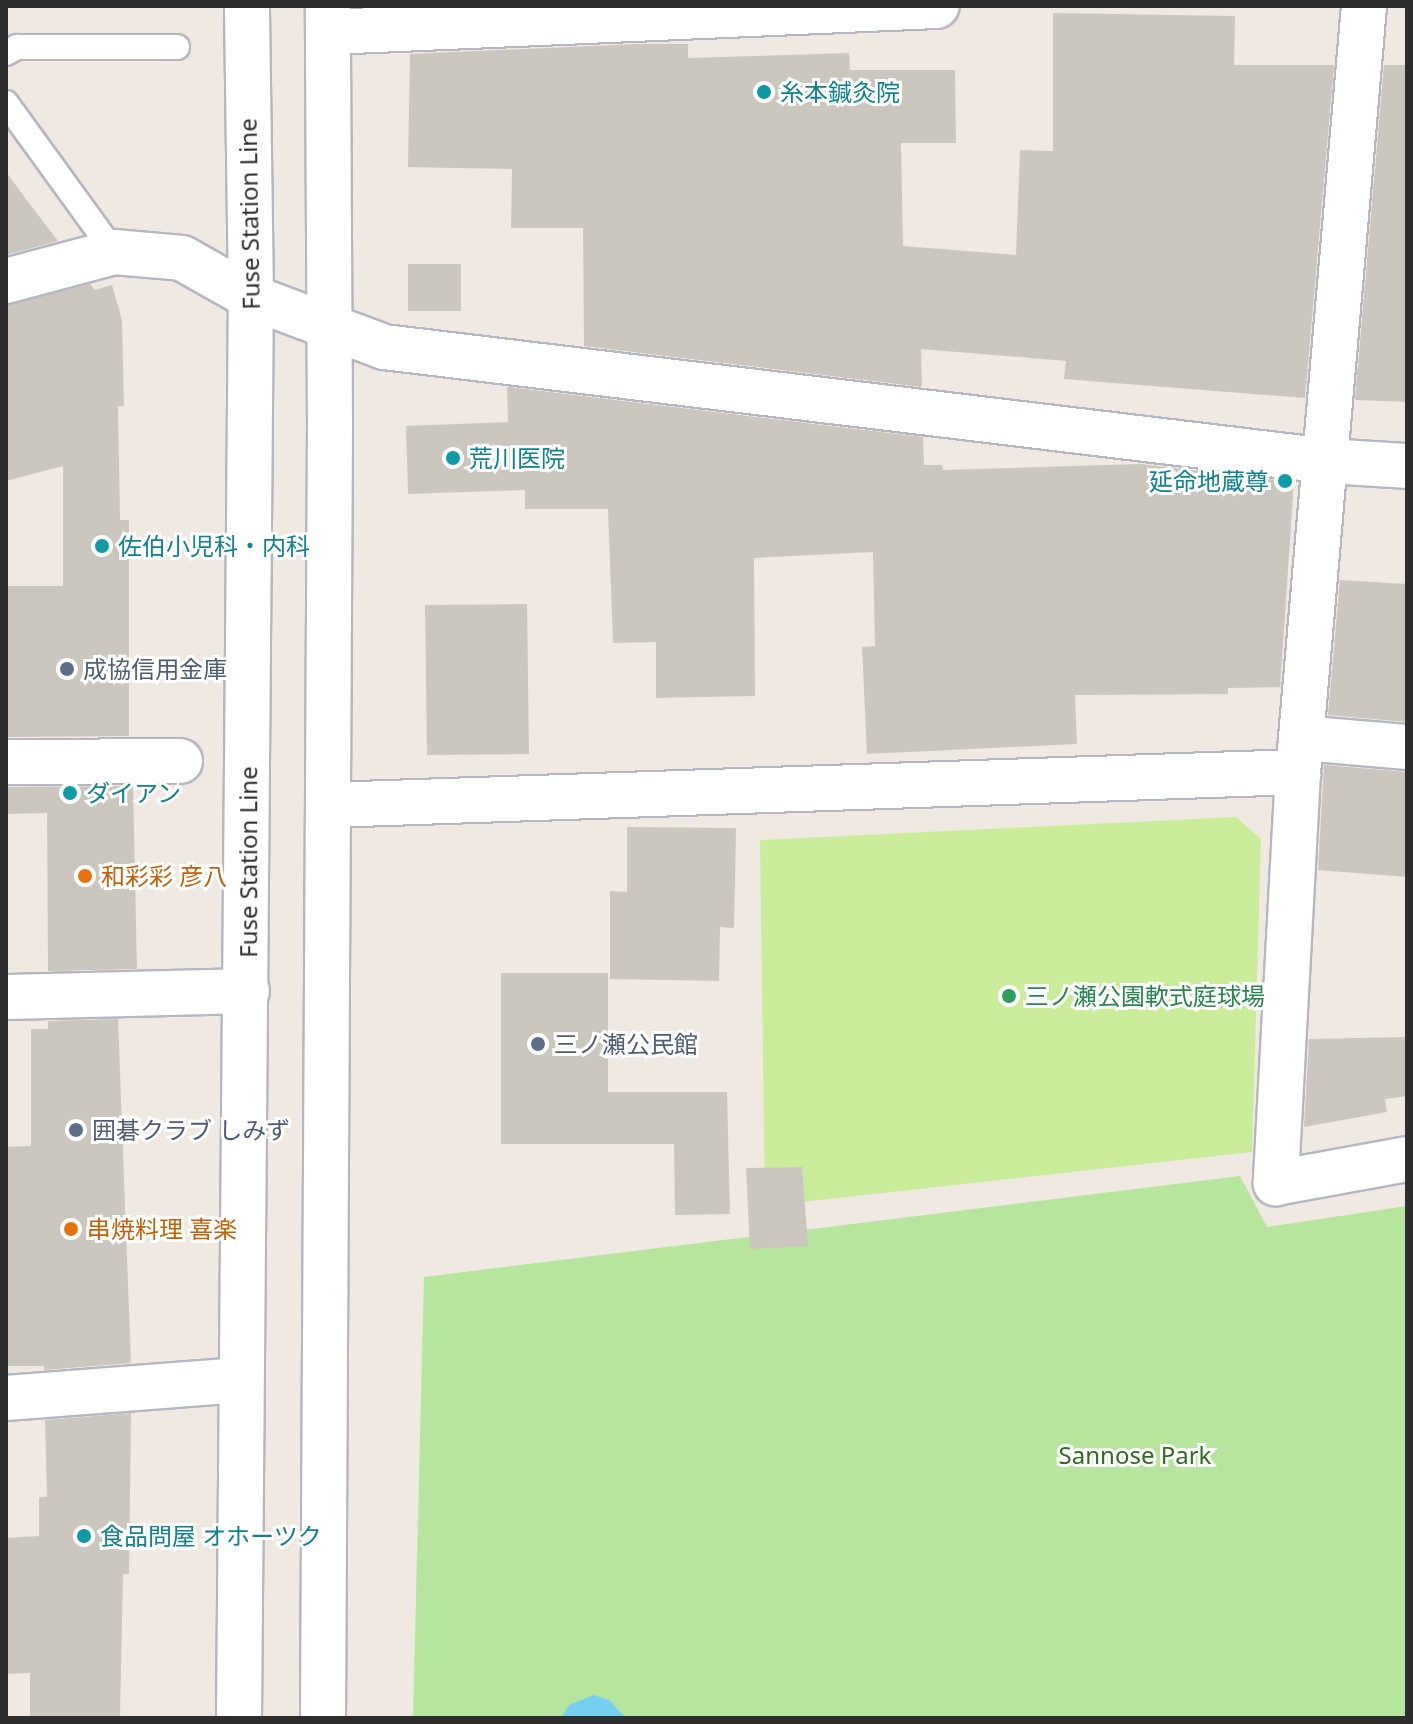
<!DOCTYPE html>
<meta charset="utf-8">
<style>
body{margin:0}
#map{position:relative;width:1413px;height:1724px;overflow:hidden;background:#efe9e1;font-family:"Noto Sans","Noto Sans JP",sans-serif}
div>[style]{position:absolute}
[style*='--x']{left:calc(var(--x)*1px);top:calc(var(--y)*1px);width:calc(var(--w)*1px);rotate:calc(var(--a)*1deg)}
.green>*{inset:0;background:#b6e59e}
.pitch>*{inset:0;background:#c9ec9a}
.water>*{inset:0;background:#75cff0}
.building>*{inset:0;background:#cbc7bf}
.roads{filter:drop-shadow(2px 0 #b4b7c1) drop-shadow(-2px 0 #b4b7c1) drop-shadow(0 2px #b4b7c1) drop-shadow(0 -2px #b4b7c1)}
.lane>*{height:24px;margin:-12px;padding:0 12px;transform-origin:12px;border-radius:12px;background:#fff}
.street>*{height:44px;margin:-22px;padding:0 22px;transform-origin:22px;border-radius:22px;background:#fff}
.secondary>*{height:44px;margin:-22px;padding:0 22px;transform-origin:22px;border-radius:22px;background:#fff}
.dots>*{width:22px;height:22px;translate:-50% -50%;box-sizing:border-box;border:4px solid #fff;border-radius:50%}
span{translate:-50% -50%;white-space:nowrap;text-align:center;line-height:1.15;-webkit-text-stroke:6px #fff;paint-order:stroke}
.culture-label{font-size:24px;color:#0d838f}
.left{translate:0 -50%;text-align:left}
.right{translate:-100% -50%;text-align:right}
.street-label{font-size:24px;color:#2e2e2e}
.service-label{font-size:24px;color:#4e5e75}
.food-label{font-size:24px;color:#c56008}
.leisure-label{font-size:24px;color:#27864d}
.park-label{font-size:24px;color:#2c6e1b}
.frame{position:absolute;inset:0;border:8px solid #2e2e2e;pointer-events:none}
</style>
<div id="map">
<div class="green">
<div style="clip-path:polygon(1240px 1176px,1267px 1227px,1407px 1206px,1407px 1718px,413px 1718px,424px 1277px)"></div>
</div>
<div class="pitch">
<div style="clip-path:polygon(1236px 817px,1261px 839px,1252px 1152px,765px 1206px,760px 840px)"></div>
</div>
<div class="water">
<div style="clip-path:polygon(594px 1695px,609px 1700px,626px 1718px,561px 1718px,569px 1705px)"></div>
</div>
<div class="building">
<div style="clip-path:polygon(1053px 13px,1235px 16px,1234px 65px,1334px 65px,1305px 398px,1064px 379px,1066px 361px,921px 349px,922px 387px,584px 346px,583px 228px,511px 228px,512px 169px,408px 167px,410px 54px,637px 44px,688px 44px,688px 58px,849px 53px,850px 70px,955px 70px,956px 143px,901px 143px,903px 246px,1016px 255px,1020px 150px,1053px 151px)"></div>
<div style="clip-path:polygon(1384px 65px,1407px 65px,1407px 402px,1355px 400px)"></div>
<div style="clip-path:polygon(6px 172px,26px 199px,58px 241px,6px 255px)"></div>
<div style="clip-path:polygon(408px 264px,461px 264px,461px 311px,408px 311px)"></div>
<div style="clip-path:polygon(90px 284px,95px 290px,112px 285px,122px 320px,124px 406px,118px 406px,120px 520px,129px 520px,129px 736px,6px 737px,6px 586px,63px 586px,63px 466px,6px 481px,6px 305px)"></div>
<div style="clip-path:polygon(507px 387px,923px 437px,924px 465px,942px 465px,943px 470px,1140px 464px,1294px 482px,1280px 687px,1228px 688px,1228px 694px,1075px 695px,1077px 744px,867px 754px,862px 647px,875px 646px,873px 552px,754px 558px,755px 696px,656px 698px,656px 642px,613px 643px,608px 509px,525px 509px,525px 490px,408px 494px,406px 426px,508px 422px)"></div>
<div style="clip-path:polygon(1340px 580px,1407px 584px,1407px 722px,1328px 715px)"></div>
<div style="clip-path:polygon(527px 604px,529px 754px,427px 755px,425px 605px)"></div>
<div style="clip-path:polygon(1324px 765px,1407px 772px,1407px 877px,1318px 870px)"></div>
<div style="clip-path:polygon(133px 786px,137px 969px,48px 971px,47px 813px,6px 814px,6px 787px)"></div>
<div style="clip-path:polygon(627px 827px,736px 828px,734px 928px,720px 927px,719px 981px,610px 979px,610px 891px,627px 892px)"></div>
<div style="clip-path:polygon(501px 973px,608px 973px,608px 1092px,727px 1092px,730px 1214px,675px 1215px,674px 1144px,501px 1144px)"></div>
<div style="clip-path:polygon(118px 1019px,131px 1363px,44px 1370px,44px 1366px,6px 1366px,6px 1147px,31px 1146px,31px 1029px,48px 1029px,48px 1021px)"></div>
<div style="clip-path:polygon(1407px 1037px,1407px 1096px,1385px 1099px,1387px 1112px,1304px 1127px,1309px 1039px)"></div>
<div style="clip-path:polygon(802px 1167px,808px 1246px,750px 1249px,746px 1168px)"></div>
<div style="clip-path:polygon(131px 1413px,129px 1574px,123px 1574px,120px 1718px,30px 1718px,30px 1673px,6px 1674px,6px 1538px,39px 1536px,39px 1497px,47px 1497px,45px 1420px)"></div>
</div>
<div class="roads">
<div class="lane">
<div style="--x:6;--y:53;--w:13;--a:-29"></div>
<div style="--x:17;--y:47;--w:160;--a:0"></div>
<div style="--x:6;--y:103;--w:184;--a:54.1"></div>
</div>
<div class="street">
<div style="--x:1364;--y:6;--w:769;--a:94.92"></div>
<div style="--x:1298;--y:772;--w:412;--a:93.1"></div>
<div style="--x:1276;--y:1183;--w:133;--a:-10.4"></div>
<div style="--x:329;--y:32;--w:608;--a:-2.45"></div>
<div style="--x:6;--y:281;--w:112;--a:-15"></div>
<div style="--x:114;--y:252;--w:68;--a:5"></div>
<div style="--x:182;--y:258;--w:79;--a:29.5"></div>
<div style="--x:251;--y:297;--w:142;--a:20.6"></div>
<div style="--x:384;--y:347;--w:950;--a:6.89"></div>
<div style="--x:1327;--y:461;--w:80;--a:3.6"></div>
<div style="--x:1301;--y:738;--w:106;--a:4.9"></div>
<div style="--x:6;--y:762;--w:174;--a:-0.3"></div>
<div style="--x:329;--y:805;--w:970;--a:-1.95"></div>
<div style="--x:6;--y:997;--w:241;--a:-1.4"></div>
<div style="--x:6;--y:1398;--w:236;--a:-4.4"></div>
</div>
<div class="secondary">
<div style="--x:239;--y:1718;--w:1421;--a:-89.52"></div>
<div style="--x:251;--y:297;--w:291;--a:-90.8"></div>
<div style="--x:323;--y:1718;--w:1291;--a:-89.69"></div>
<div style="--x:330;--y:427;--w:421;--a:-90.3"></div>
</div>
</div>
<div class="dots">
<div style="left:764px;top:92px;background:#0f9aa8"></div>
<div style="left:453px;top:458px;background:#0f9aa8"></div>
<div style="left:1285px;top:481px;background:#0f9aa8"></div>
<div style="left:102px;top:546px;background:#0f9aa8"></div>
<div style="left:67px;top:669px;background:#5c6f8a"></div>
<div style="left:70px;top:793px;background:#0f9aa8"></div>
<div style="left:85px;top:876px;background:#e8710a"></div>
<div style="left:1009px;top:996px;background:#2e9e5b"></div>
<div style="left:538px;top:1044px;background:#5c6f8a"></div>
<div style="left:76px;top:1130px;background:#5c6f8a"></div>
<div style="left:71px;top:1229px;background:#e8710a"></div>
<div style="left:84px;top:1536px;background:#0f9aa8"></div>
</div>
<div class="culture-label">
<span class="left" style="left:780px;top:92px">糸本鍼灸院</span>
<span class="left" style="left:469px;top:458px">荒川医院</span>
<span class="right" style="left:1269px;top:481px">延命地蔵尊</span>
<span class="left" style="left:118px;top:546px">佐伯小児科・内科</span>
<span class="left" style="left:86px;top:793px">ダイアン</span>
<span class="left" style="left:100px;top:1536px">食品問屋 オホーツク</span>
</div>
<div class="street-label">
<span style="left:249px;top:214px;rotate:-91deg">Fuse Station Line</span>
<span style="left:248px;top:862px;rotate:-90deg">Fuse Station Line</span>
</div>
<div class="service-label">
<span class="left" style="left:83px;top:669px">成協信用金庫</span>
<span class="left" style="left:554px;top:1044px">三ノ瀬公民館</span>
<span class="left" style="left:92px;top:1130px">囲碁クラブ しみず</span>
</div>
<div class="food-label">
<span class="left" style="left:101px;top:876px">和彩彩 彦八</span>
<span class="left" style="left:87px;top:1229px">串焼料理 喜楽</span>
</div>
<div class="leisure-label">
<span class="left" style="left:1025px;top:996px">三ノ瀬公園軟式庭球場</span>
</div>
<div class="park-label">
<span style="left:1135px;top:1455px">Sannose Park</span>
</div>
<div class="frame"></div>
</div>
